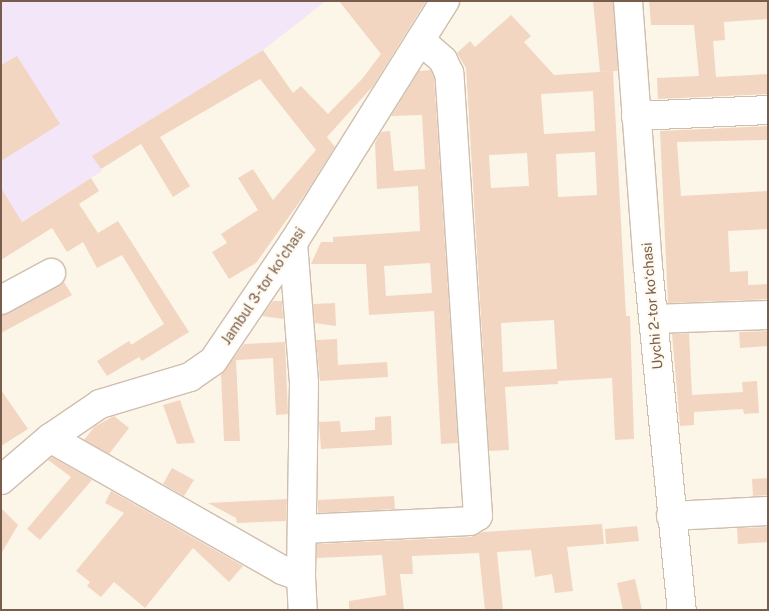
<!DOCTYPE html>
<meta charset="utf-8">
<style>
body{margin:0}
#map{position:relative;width:769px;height:611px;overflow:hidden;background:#fcf6e9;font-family:"Public Sans",sans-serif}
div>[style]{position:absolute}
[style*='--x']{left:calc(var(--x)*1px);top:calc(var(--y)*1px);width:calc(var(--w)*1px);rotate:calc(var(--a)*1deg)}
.education>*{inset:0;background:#f3e6f9}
.building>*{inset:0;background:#f2d6c1}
.roads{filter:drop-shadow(1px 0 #cfbeae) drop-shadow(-1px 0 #cfbeae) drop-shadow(0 1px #cfbeae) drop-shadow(0 -1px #cfbeae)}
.minor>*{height:28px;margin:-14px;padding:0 14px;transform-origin:14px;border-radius:14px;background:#fff}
span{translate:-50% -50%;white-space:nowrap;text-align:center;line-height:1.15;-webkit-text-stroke:4px #fffaf0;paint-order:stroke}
.street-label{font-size:14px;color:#785d4c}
.frame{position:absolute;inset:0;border:2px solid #785d4c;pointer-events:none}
</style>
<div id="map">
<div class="education">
<div style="clip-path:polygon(1px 1px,326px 1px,263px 50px,93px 156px,102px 171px,1px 235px)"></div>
</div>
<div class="building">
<div style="clip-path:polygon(339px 1px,426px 1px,373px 86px,327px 137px,335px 147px,308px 190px,256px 263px,229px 279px,212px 252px,227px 243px,221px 234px,258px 210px,238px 178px,253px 169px,273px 200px,316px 150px,260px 79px,160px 137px,190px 186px,173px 197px,141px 144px,101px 169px,92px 156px,263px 50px,293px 93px,301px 86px,328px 114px,362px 79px,381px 54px)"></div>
<div style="clip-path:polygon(593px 1px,613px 1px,618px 71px,600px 72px)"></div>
<div style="clip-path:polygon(649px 1px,768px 1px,768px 19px,724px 22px,725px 40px,713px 41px,716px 77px,768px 74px,768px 94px,658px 99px,657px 78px,699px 76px,694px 25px,651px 25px)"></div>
<div style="clip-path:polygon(evenodd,511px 15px,531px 36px,524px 42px,554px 75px,613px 71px,626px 316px,630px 316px,634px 439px,615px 440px,612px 378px,558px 381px,558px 384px,505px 387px,509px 450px,489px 451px,466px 68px,457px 53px,470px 41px,475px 47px,511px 15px,593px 91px,595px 131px,544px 134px,541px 94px,593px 91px,511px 15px,595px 152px,597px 195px,558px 197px,556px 154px,595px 152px,511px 15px,527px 153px,529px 186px,491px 188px,489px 155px,527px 153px,511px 15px,554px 320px,557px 369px,503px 372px,501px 323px,554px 320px)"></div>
<div style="clip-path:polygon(17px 56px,60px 124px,1px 161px,1px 65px)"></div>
<div style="clip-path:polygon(evenodd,431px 70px,434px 77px,458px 443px,441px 444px,434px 311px,369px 315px,366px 264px,311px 264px,321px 242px,333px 242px,333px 237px,420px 231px,418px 186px,377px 189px,375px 143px,381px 132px,390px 131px,394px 171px,425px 169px,422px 115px,391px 116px,419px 71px,431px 70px,430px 263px,432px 293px,386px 296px,384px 266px,430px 263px)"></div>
<div style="clip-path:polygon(768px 126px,768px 140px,677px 142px,681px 196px,768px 191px,768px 229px,728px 231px,730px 272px,748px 271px,748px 285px,768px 284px,768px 299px,668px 303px,660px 131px)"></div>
<div style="clip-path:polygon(91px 178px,99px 191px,79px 204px,98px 233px,118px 221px,189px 332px,142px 361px,131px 345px,164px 324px,122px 255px,97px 268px,83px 242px,67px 252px,52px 228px,1px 260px,1px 188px,22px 222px)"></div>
<div style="clip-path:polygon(64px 282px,72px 295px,1px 333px,1px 316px)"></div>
<div style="clip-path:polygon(273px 301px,282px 301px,283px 319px,262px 316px)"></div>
<div style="clip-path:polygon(335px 303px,336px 326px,315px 323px,313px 304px)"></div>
<div style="clip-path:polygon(768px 331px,768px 346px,740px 348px,739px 332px)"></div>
<div style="clip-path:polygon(689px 333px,692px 395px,743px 392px,742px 382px,757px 381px,759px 413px,744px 414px,743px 409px,694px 412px,694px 425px,680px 426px,672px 334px)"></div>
<div style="clip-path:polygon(337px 339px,338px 365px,387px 362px,388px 377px,320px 381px,316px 340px)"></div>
<div style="clip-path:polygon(129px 341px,139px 357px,107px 376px,97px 361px)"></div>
<div style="clip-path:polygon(285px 342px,288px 414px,276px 415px,273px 358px,236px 360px,240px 441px,224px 441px,221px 375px,244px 344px)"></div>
<div style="clip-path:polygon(1px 390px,28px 429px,1px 446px)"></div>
<div style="clip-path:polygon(180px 400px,195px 443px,177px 444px,163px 405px)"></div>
<div style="clip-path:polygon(114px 416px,129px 428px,109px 454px,84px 440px,94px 427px)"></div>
<div style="clip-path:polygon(391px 416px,392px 445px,321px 449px,319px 422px,340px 421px,341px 432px,375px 430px,375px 417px)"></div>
<div style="clip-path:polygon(52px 457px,92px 480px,40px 540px,27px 529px,71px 477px,48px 460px)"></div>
<div style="clip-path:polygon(172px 468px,194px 480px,184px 496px,163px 484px)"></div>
<div style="clip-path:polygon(768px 478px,768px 495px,753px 496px,752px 479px)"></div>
<div style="clip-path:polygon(111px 491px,243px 566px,229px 582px,193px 548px,145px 608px,114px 582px,101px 597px,87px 586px,90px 582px,76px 571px,124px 513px,105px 503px)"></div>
<div style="clip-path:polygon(394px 496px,395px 509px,318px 513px,318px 500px)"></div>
<div style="clip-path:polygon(287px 499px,286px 521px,237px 523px,236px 518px,208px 503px)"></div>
<div style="clip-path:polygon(1px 508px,18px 525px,1px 554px)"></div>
<div style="clip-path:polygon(602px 524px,604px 544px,567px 547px,573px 591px,555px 593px,552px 574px,535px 577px,531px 550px,497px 552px,503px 610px,485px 610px,479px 553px,412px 556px,413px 574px,400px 574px,404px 610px,349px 610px,349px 601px,386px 595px,382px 555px,317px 558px,317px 544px,471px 537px,483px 532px)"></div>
<div style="clip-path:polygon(637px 526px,639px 541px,606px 544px,605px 529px)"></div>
<div style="clip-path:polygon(768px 527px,768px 542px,738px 544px,737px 528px)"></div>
<div style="clip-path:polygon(635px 579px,642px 610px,623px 610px,617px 583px)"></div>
</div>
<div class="roads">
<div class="minor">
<div style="--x:628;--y:1;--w:266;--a:85.7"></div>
<div style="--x:648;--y:266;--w:346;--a:84.4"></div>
<div style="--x:636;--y:116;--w:132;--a:-2.6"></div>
<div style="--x:293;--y:243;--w:140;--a:85.5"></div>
<div style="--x:304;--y:383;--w:194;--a:90.9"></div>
<div style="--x:1;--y:300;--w:57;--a:-28.4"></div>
<div style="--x:653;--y:319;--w:115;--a:-2"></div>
<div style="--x:50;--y:438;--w:267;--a:29.6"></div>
<div style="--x:282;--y:570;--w:20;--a:20"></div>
<div style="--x:301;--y:577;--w:33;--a:87"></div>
<div style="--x:1;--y:480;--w:65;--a:-40.6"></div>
<div style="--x:50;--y:438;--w:60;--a:-34.2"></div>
<div style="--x:100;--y:404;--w:94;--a:-16.7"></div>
<div style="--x:190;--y:377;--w:28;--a:-35"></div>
<div style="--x:213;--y:361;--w:143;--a:-55.9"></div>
<div style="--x:293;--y:243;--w:286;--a:-57.9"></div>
<div style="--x:671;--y:516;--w:97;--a:-3"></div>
<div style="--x:303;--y:529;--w:167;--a:-2.7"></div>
<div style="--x:470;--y:521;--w:9;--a:-32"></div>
<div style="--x:478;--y:516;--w:444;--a:-93.7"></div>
<div style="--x:449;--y:73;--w:14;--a:-115"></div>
<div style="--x:443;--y:60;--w:30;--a:-139"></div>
</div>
</div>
<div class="street-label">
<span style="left:263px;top:286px;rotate:-56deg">Jambul 3-tor koʻchasi</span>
<span style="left:652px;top:306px;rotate:-95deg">Uychi 2-tor koʻchasi</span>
</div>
<div class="frame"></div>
</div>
